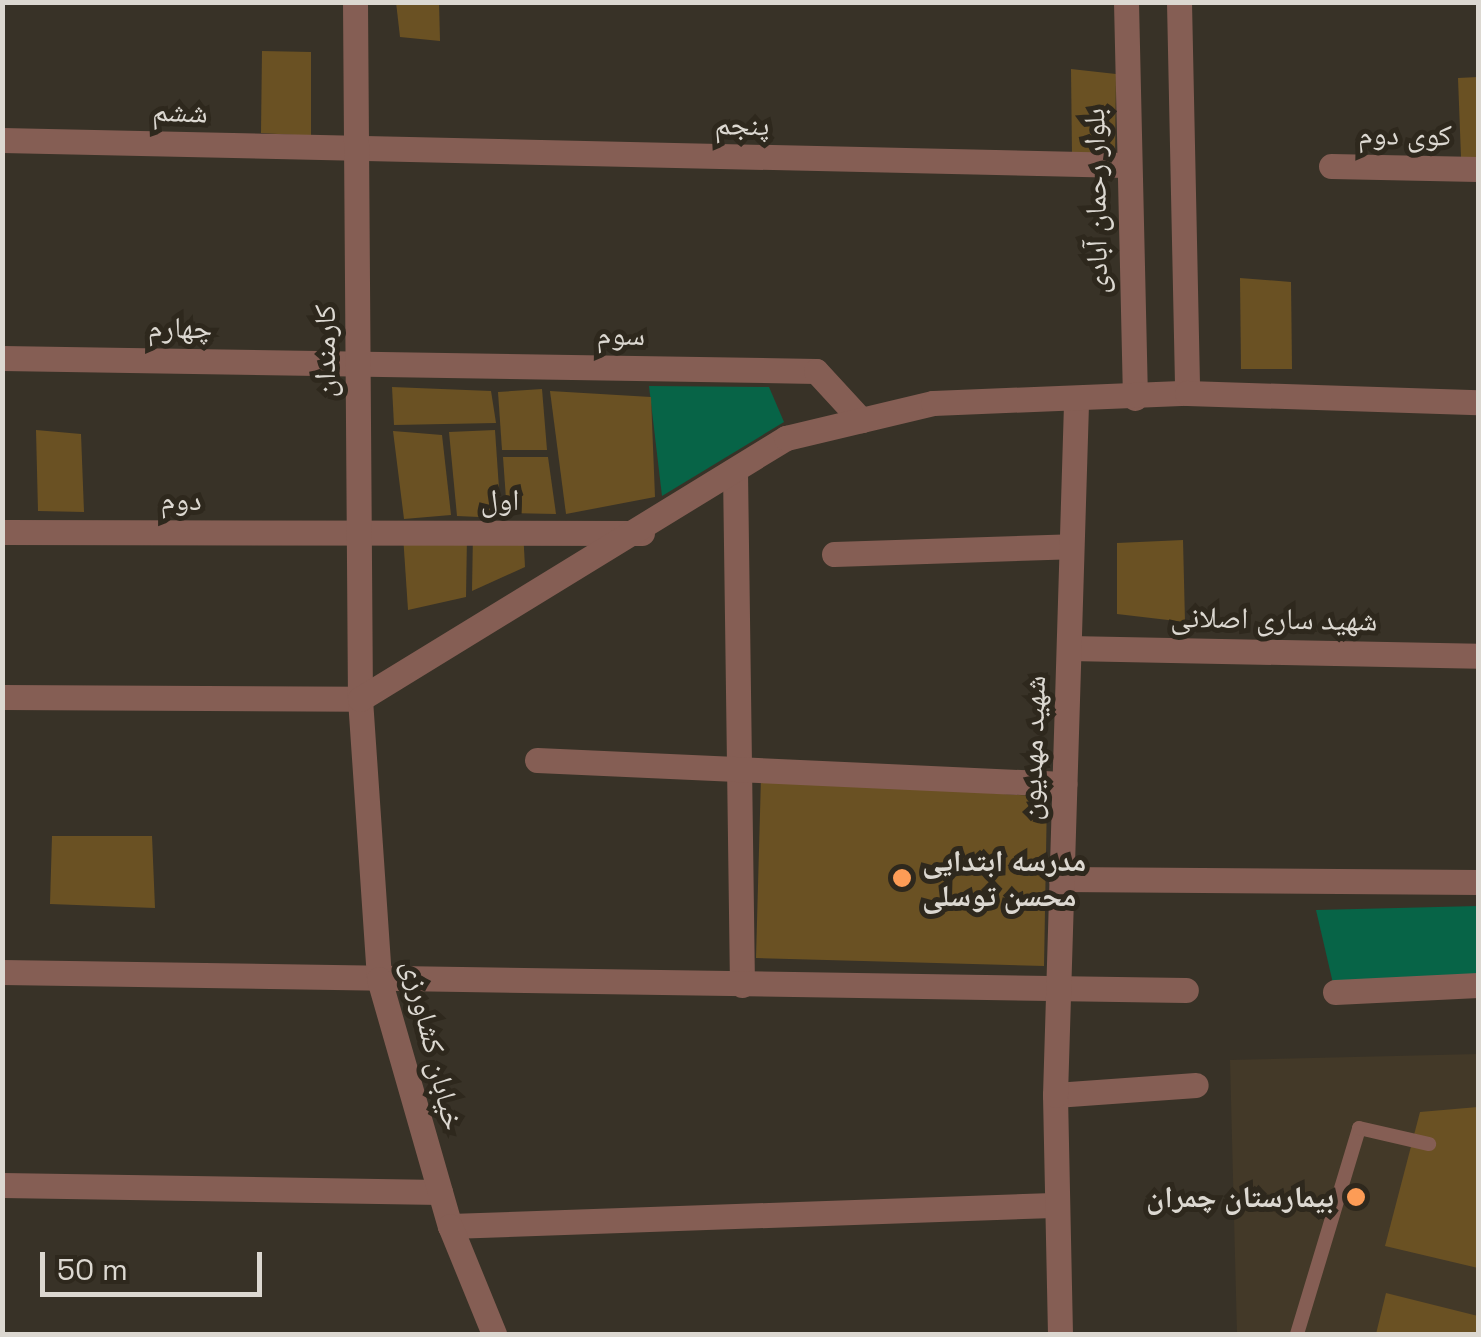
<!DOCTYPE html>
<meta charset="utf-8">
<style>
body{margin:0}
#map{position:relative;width:1481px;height:1337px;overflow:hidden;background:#383227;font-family:"Space Grotesk","Noto Naskh Arabic",sans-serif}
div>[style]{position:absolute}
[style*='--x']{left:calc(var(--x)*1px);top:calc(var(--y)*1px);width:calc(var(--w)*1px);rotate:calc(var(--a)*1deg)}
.built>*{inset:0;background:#433928}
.green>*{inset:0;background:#076447}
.building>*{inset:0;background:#6a5123}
.service>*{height:14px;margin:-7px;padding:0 7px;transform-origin:7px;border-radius:7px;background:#855e54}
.minor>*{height:25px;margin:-12.5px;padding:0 12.5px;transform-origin:12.5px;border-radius:12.5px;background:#855e54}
.tertiary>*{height:25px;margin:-12.5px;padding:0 12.5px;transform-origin:12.5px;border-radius:12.5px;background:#855e54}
.dots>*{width:28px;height:28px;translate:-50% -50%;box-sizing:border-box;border:5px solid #2e281d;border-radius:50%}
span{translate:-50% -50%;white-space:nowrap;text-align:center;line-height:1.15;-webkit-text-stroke:10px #2e281d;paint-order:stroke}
.street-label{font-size:30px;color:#dcd8d1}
.poi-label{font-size:30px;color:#dcd8d1;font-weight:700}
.left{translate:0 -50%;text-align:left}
.right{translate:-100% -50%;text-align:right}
.frame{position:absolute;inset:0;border:5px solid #dcd8d1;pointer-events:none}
.scale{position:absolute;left:40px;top:1252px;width:222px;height:45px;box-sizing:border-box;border:5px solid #dcd8d1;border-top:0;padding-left:12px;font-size:30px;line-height:35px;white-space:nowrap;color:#dcd8d1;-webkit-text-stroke:8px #2e281d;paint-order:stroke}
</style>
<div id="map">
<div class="built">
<div style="clip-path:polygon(1478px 1054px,1478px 1334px,1237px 1334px,1230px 1060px)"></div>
</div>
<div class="green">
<div style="clip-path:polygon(649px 386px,769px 387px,784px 422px,662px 496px)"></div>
<div style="clip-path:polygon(1478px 906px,1478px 982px,1335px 992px,1316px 910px)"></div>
</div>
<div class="building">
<div style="clip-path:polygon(396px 2px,439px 2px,440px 41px,400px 37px)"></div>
<div style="clip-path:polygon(262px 51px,311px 52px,311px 136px,261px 133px)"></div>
<div style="clip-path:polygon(1071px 69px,1116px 74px,1115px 156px,1072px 155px)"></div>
<div style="clip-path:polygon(1478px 77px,1478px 157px,1461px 157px,1458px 78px)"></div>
<div style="clip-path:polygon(1240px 278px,1291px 282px,1292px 369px,1241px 369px)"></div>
<div style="clip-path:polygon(392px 387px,491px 391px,496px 423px,394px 425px)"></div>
<div style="clip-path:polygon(542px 389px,547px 450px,502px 450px,498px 392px)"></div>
<div style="clip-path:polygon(550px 391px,651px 397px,655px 497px,566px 514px)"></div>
<div style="clip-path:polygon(36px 430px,81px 434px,84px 512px,38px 511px)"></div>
<div style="clip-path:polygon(495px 430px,501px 518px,457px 516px,449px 432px)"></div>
<div style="clip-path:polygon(393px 431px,442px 435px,451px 515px,404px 519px)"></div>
<div style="clip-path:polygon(503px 457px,548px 457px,556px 514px,507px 513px)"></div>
<div style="clip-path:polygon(523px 530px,525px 567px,472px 591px,473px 533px)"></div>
<div style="clip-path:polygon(403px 535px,467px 535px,466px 597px,408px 610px)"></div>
<div style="clip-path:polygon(1183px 540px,1185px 622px,1117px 614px,1117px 543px)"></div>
<div style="clip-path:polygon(761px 777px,1047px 797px,1044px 966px,756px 958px)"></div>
<div style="clip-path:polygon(52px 836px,152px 836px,155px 908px,50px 904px)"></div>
<div style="clip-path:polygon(1478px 1107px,1478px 1268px,1385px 1246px,1420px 1112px)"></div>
<div style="clip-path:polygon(1386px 1293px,1478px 1316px,1478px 1334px,1376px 1334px)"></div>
</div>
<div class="service">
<div style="--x:1297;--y:1334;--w:215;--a:-73.2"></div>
<div style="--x:1359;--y:1128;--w:72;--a:12.9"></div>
</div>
<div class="minor">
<div style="--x:2;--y:140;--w:1124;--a:1.27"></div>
<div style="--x:1331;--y:166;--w:147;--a:1.2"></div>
<div style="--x:2;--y:358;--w:814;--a:0.91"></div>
<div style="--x:816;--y:371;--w:67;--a:47.4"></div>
<div style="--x:735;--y:471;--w:514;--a:89.22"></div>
<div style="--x:2;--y:532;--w:640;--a:0.09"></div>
<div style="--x:834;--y:554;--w:237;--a:-1.9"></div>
<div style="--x:1069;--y:648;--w:409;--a:1.1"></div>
<div style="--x:2;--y:697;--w:358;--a:0.3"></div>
<div style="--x:537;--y:760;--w:528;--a:2.61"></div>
<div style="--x:1061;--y:879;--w:417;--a:0.4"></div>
<div style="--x:2;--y:972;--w:1184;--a:0.87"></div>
<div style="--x:1335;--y:992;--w:143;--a:-2.8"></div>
<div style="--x:1055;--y:1095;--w:141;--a:-4.1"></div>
<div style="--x:2;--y:1185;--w:438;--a:0.9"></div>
<div style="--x:450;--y:1226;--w:603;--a:-1.99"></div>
<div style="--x:1060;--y:1334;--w:239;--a:-91.2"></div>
<div style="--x:1055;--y:1095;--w:692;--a:-88.26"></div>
</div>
<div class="tertiary">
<div style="--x:355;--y:2;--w:697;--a:89.59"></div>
<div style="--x:360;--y:699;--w:281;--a:86.1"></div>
<div style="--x:379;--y:979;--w:257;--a:74"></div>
<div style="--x:450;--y:1226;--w:117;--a:67.8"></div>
<div style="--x:1126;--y:2;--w:396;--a:88.7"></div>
<div style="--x:1179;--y:2;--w:391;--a:88.8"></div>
<div style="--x:360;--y:699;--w:500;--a:-31.5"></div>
<div style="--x:786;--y:438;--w:151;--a:-13.4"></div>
<div style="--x:933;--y:403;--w:254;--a:-2.3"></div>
<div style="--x:1187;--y:393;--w:291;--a:1.8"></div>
</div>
<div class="dots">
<div style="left:902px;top:878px;background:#fd9c56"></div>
<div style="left:1356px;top:1197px;background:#fd9c56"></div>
</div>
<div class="street-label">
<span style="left:180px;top:112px;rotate:2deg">ششم</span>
<span style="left:742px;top:125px;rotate:1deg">پنجم</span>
<span style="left:1405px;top:135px;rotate:1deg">کوی دوم</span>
<span style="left:1096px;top:201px;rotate:-91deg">بلوار رحمان آبادی</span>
<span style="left:180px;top:328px;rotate:1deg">چهارم</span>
<span style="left:621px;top:335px;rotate:1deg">سوم</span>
<span style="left:325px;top:351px;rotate:-90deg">کارمندان</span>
<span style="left:181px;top:500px">دوم</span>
<span style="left:500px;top:500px">اول</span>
<span style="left:1274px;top:619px;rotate:1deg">شهید ساری اصلانی</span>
<span style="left:1033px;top:748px;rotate:-88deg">شهید مهدیون</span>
<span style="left:433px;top:1045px;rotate:76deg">خیابان کشاورزی</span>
</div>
<div class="poi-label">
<span class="left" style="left:922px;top:878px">مدرسه ابتدایی<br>محسن توسلی</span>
<span class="right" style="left:1334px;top:1197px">بیمارستان چمران</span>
</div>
<div class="frame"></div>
<div class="scale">50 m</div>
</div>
